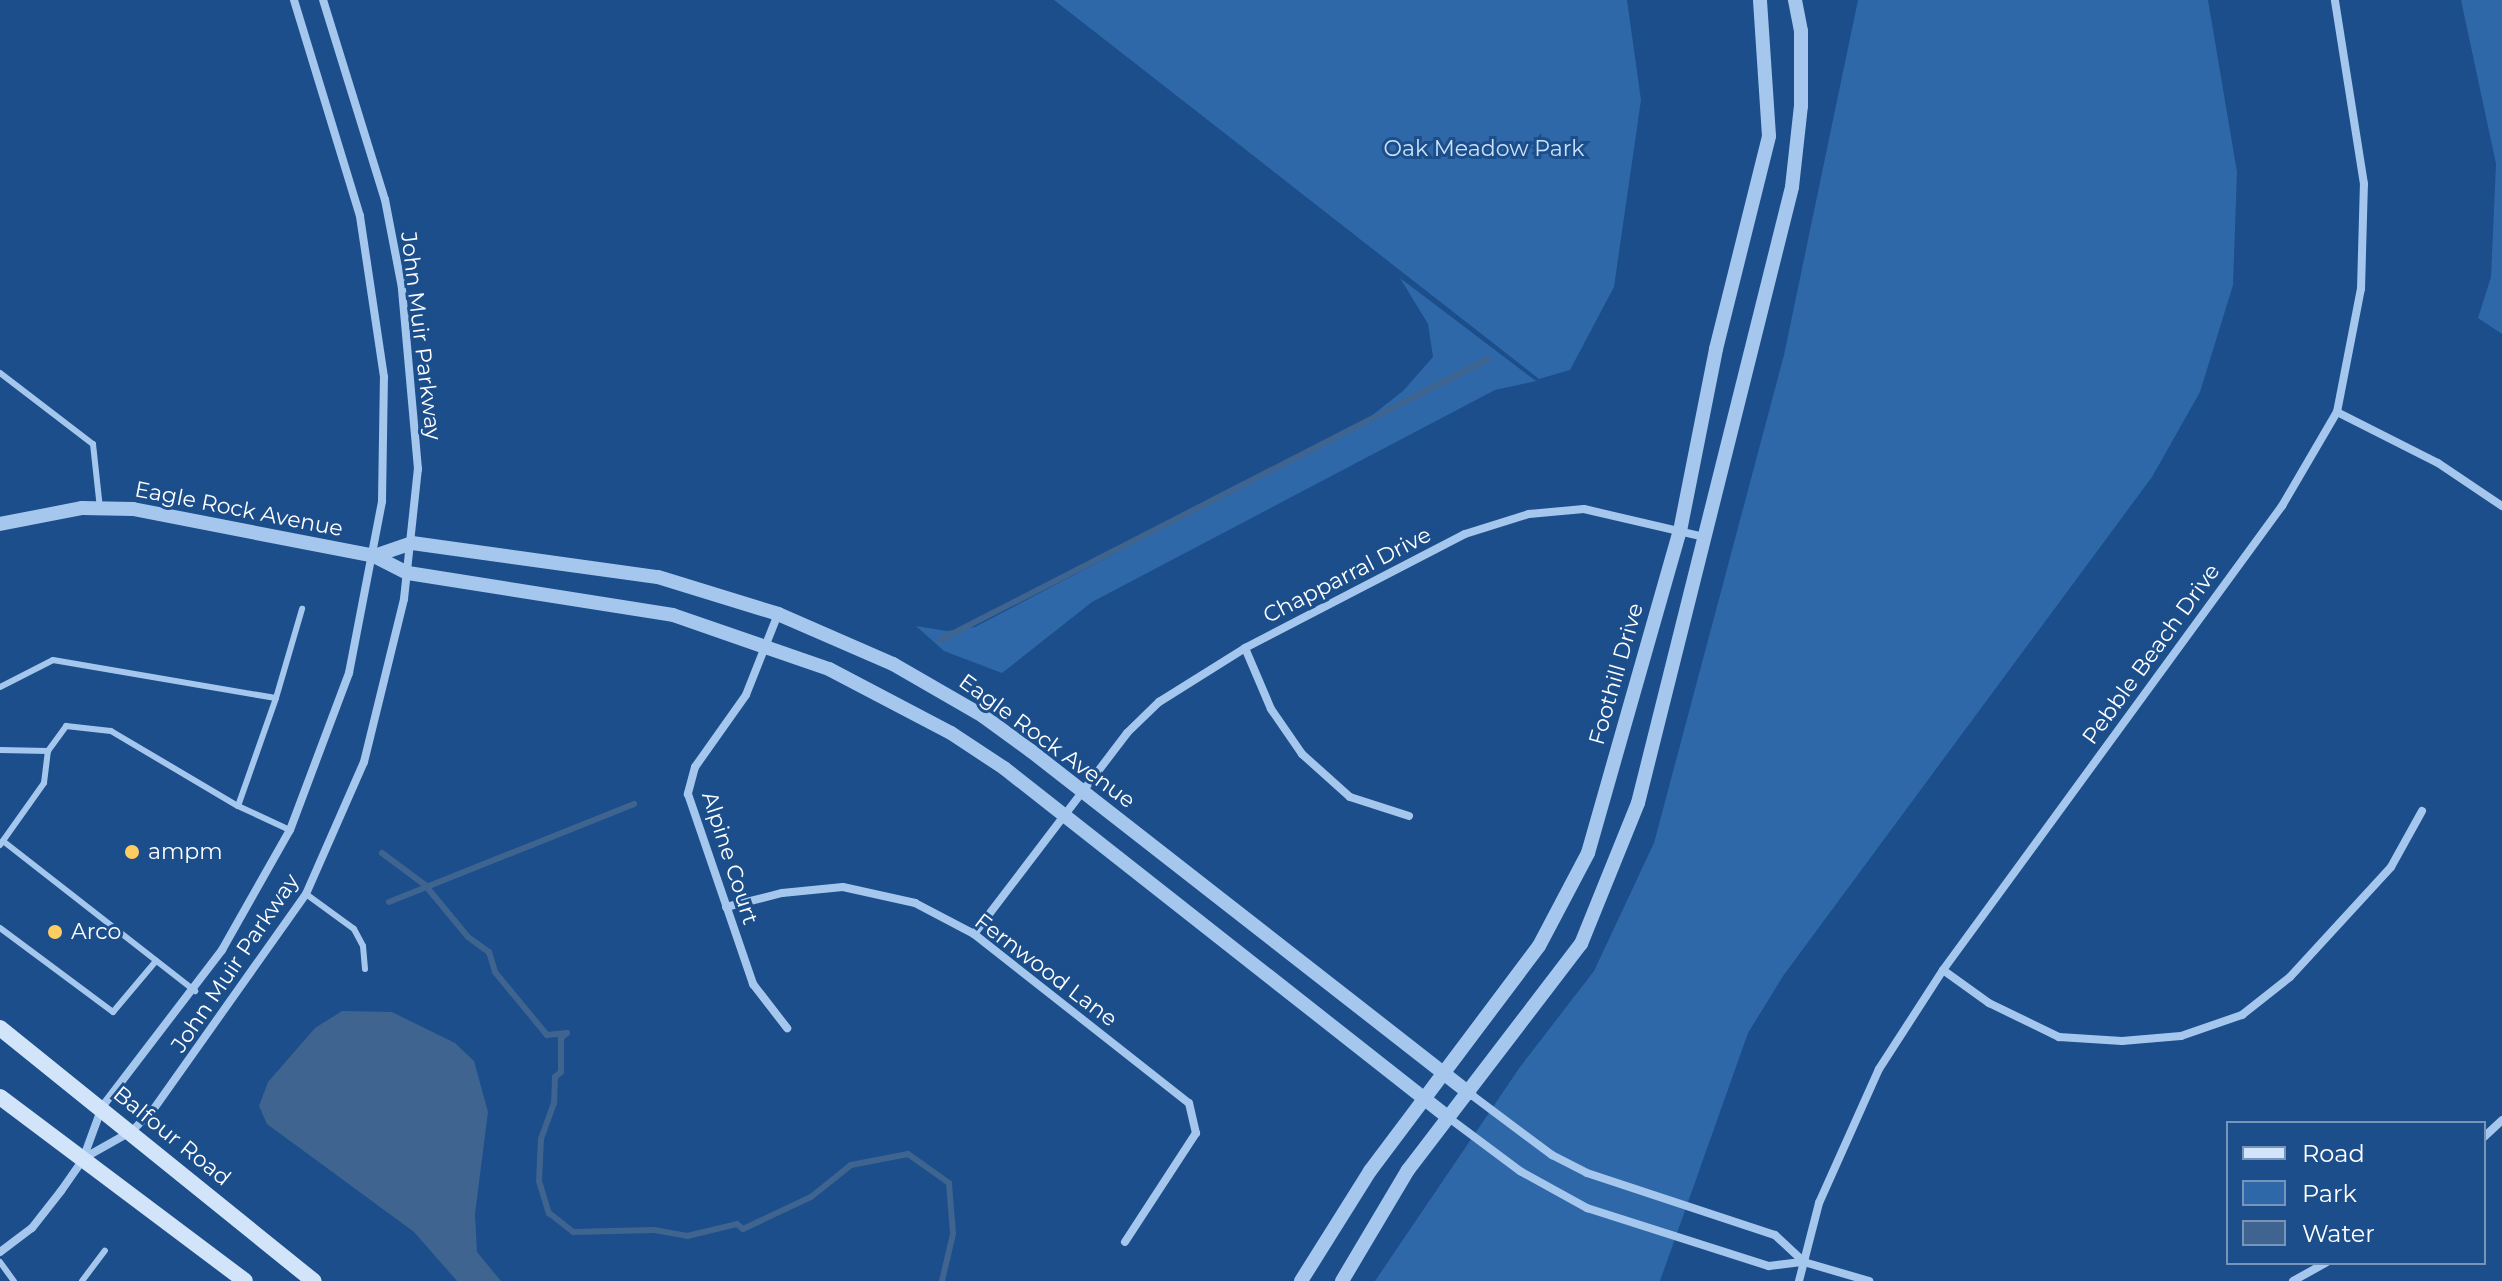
<!DOCTYPE html>
<style>
body{margin:0}
#map{position:relative;width:2502px;height:1281px;overflow:hidden;background:#1b4e8a;font-family:Montserrat,sans-serif}
div>[style]{position:absolute}
[style*='--x']{left:calc(var(--x)*1px);top:calc(var(--y)*1px);width:calc(var(--w)*1px);rotate:calc(var(--a)*1deg)}
.green>*{inset:0;background:#2e68a8}
.water>*{inset:0;background:#3e648f}
.stream>*{height:6px;margin:-3px;padding:0 3px;transform-origin:3px;border-radius:3px;background:#3e648f}
.service>*{height:6px;margin:-3px;padding:0 3px;transform-origin:3px;border-radius:3px;background:#a5c7ed}
.minor>*{height:8px;margin:-4px;padding:0 4px;transform-origin:4px;border-radius:4px;background:#a5c7ed}
.tertiary>*{height:14px;margin:-7px;padding:0 7px;transform-origin:7px;border-radius:7px;background:#a5c7ed}
.secondary>*{height:16px;margin:-8px;padding:0 8px;transform-origin:8px;border-radius:8px;background:#d1e4f9}
.dots>*{width:22px;height:22px;translate:-50% -50%;box-sizing:border-box;border:4px solid #1b4e8a;border-radius:50%}
span{translate:-50% -50%;white-space:nowrap;text-align:center;line-height:1.15;-webkit-text-stroke:6px #1b4e8a;paint-order:stroke}
.park-label{font-size:22px;color:#cae1f9}
.street-label{font-size:22px;color:#fff}
.poi-label{font-size:22px;color:#fff}
.left{translate:0 -50%;text-align:left}
.legend{position:absolute;left:2226px;top:1121px;width:260px;height:144px;box-sizing:border-box;background:#1b4e8a;border:2px solid #7695b9;margin:0;padding:10px 14px;list-style:none;font-size:24px;color:#fff}
.legend li{display:flex;align-items:center;gap:16px;height:40px}
.legend b{width:40px;border:2px solid #7695b9}
</style>
<div id="map">
<div class="green">
<div style="clip-path:polygon(1054px 0,1627px 0,1641px 100px,1614px 287px,1570px 370px,1539px 379px)"></div>
<div style="clip-path:polygon(1858px 0,2208px 0,2237px 172px,2233px 285px,2200px 392px,2152px 477px,1783px 976px,1748px 1033px,1660px 1281px,1375px 1281px,1520px 1067px,1594px 971px,1654px 843px,1784px 355px)"></div>
<div style="clip-path:polygon(2461px 0,2502px 0,2502px 334px,2478px 318px,2491px 277px,2496px 164px)"></div>
<div style="clip-path:polygon(1400px 278px,1536px 381px,1495px 390px,1092px 602px,1002px 673px,944px 651px,916px 626px,947px 631px,975px 627px,1361px 424px,1403px 391px,1433px 357px,1428px 324px)"></div>
</div>
<div class="water">
<div style="clip-path:polygon(342px 1011px,392px 1012px,455px 1043px,474px 1061px,488px 1112px,475px 1214px,477px 1252px,501px 1281px,457px 1281px,414px 1232px,267px 1124px,259px 1106px,268px 1082px,315px 1028px)"></div>
</div>
<div class="stream">
<div style="--x:940;--y:640;--w:616;--a:-27.15"></div>
<div style="--x:382;--y:853;--w:54;--a:36.7"></div>
<div style="--x:425;--y:885;--w:67;--a:50.4"></div>
<div style="--x:468;--y:937;--w:26;--a:36"></div>
<div style="--x:489;--y:952;--w:21;--a:73"></div>
<div style="--x:495;--y:972;--w:82;--a:50.5"></div>
<div style="--x:547;--y:1035;--w:20;--a:-6"></div>
<div style="--x:567;--y:1033;--w:8;--a:140"></div>
<div style="--x:561;--y:1038;--w:34;--a:90"></div>
<div style="--x:561;--y:1072;--w:8;--a:140"></div>
<div style="--x:555;--y:1077;--w:26;--a:92"></div>
<div style="--x:554;--y:1103;--w:38;--a:110"></div>
<div style="--x:541;--y:1139;--w:42;--a:92.7"></div>
<div style="--x:539;--y:1181;--w:34;--a:73"></div>
<div style="--x:549;--y:1213;--w:31;--a:38"></div>
<div style="--x:573;--y:1232;--w:81;--a:-1.4"></div>
<div style="--x:654;--y:1230;--w:34;--a:10"></div>
<div style="--x:687;--y:1236;--w:51;--a:-13.5"></div>
<div style="--x:737;--y:1224;--w:8;--a:40"></div>
<div style="--x:743;--y:1229;--w:75;--a:-25.2"></div>
<div style="--x:811;--y:1197;--w:51;--a:-38.7"></div>
<div style="--x:851;--y:1165;--w:58;--a:-10.9"></div>
<div style="--x:908;--y:1154;--w:50;--a:35.3"></div>
<div style="--x:949;--y:1183;--w:51;--a:85.5"></div>
<div style="--x:953;--y:1234;--w:48;--a:103.2"></div>
<div style="--x:389;--y:902;--w:264;--a:-21.8"></div>
</div>
<div class="service">
<div style="--x:0;--y:373;--w:117;--a:37.4"></div>
<div style="--x:93;--y:444;--w:64;--a:83.8"></div>
<div style="--x:0;--y:687;--w:59;--a:-27"></div>
<div style="--x:53;--y:660;--w:226;--a:9.7"></div>
<div style="--x:276;--y:698;--w:93;--a:-73.7"></div>
<div style="--x:0;--y:750;--w:48;--a:1.2"></div>
<div style="--x:238;--y:806;--w:57;--a:24.8"></div>
<div style="--x:3;--y:841;--w:244;--a:38"></div>
<div style="--x:0;--y:845;--w:76;--a:-54.6"></div>
<div style="--x:44;--y:783;--w:32;--a:-83"></div>
<div style="--x:48;--y:751;--w:31;--a:-54"></div>
<div style="--x:66;--y:726;--w:45;--a:6.3"></div>
<div style="--x:111;--y:731;--w:147;--a:30.6"></div>
<div style="--x:238;--y:806;--w:114;--a:-70.6"></div>
<div style="--x:306;--y:894;--w:59;--a:36.1"></div>
<div style="--x:354;--y:929;--w:19;--a:62"></div>
<div style="--x:363;--y:946;--w:23;--a:85"></div>
<div style="--x:0;--y:928;--w:141;--a:36.6"></div>
<div style="--x:113;--y:1012;--w:67;--a:-49.9"></div>
<div style="--x:0;--y:1262;--w:24;--a:54"></div>
<div style="--x:82;--y:1281;--w:38;--a:-53"></div>
</div>
<div class="minor">
<div style="--x:2337;--y:412;--w:113;--a:26.8"></div>
<div style="--x:2438;--y:463;--w:77;--a:33.9"></div>
<div style="--x:778;--y:614;--w:87;--a:111.6"></div>
<div style="--x:746;--y:695;--w:88;--a:125.3"></div>
<div style="--x:695;--y:767;--w:28;--a:105"></div>
<div style="--x:688;--y:794;--w:201;--a:71.1"></div>
<div style="--x:753;--y:984;--w:56;--a:52.3"></div>
<div style="--x:1245;--y:648;--w:66;--a:66.9"></div>
<div style="--x:1271;--y:709;--w:55;--a:55.4"></div>
<div style="--x:1302;--y:754;--w:64;--a:41.9"></div>
<div style="--x:1350;--y:797;--w:62;--a:17.9"></div>
<div style="--x:726;--y:907;--w:58;--a:-14"></div>
<div style="--x:782;--y:893;--w:61;--a:-5.6"></div>
<div style="--x:843;--y:887;--w:74;--a:12.5"></div>
<div style="--x:915;--y:903;--w:67;--a:27.7"></div>
<div style="--x:974;--y:934;--w:273;--a:38.2"></div>
<div style="--x:1189;--y:1103;--w:31;--a:77"></div>
<div style="--x:1196;--y:1133;--w:130;--a:123.1"></div>
<div style="--x:974;--y:934;--w:253;--a:-52.7"></div>
<div style="--x:1127;--y:733;--w:45;--a:-44.1"></div>
<div style="--x:1159;--y:702;--w:102;--a:-32.1"></div>
<div style="--x:1245;--y:648;--w:248;--a:-27.4"></div>
<div style="--x:1465;--y:534;--w:67;--a:-17.4"></div>
<div style="--x:1529;--y:514;--w:55;--a:-5.2"></div>
<div style="--x:1584;--y:509;--w:123;--a:13.1"></div>
<div style="--x:1943;--y:970;--w:57;--a:35.7"></div>
<div style="--x:1989;--y:1003;--w:78;--a:25.9"></div>
<div style="--x:2059;--y:1037;--w:63;--a:3.6"></div>
<div style="--x:2122;--y:1041;--w:59;--a:-4.8"></div>
<div style="--x:2181;--y:1036;--w:65;--a:-19"></div>
<div style="--x:2242;--y:1015;--w:61;--a:-38.4"></div>
<div style="--x:2290;--y:977;--w:149;--a:-47.4"></div>
<div style="--x:2391;--y:867;--w:64;--a:-61"></div>
<div style="--x:1469;--y:1093;--w:104;--a:36.8"></div>
<div style="--x:1552;--y:1155;--w:39;--a:27"></div>
<div style="--x:1587;--y:1173;--w:198;--a:18.3"></div>
<div style="--x:1775;--y:1235;--w:40;--a:43"></div>
<div style="--x:1449;--y:1118;--w:89;--a:36.7"></div>
<div style="--x:1520;--y:1171;--w:77;--a:28.9"></div>
<div style="--x:1587;--y:1208;--w:191;--a:17.7"></div>
<div style="--x:1769;--y:1266;--w:35;--a:-7"></div>
<div style="--x:1804;--y:1262;--w:68;--a:16.3"></div>
<div style="--x:2484;--y:1137;--w:25;--a:-43"></div>
<div style="--x:84;--y:1158;--w:55;--a:-29.4"></div>
<div style="--x:132;--y:1131;--w:30;--a:-45"></div>
<div style="--x:153;--y:1110;--w:265;--a:-54.7"></div>
<div style="--x:306;--y:894;--w:144;--a:-66.3"></div>
<div style="--x:364;--y:762;--w:168;--a:-76.2"></div>
<div style="--x:404;--y:599;--w:131;--a:-83.9"></div>
<div style="--x:418;--y:469;--w:182;--a:-95.1"></div>
<div style="--x:402;--y:288;--w:90;--a:-100.9"></div>
<div style="--x:385;--y:200;--w:209;--a:-107.2"></div>
<div style="--x:0;--y:1252;--w:40;--a:-37"></div>
<div style="--x:32;--y:1228;--w:47;--a:-51.9"></div>
<div style="--x:61;--y:1191;--w:39;--a:-55"></div>
<div style="--x:83;--y:1159;--w:55;--a:-69.9"></div>
<div style="--x:102;--y:1107;--w:198;--a:-52.6"></div>
<div style="--x:222;--y:950;--w:138;--a:-60.5"></div>
<div style="--x:290;--y:830;--w:168;--a:-69.4"></div>
<div style="--x:349;--y:673;--w:175;--a:-79.1"></div>
<div style="--x:382;--y:501;--w:124;--a:-89.1"></div>
<div style="--x:384;--y:377;--w:163;--a:-98.5"></div>
<div style="--x:360;--y:216;--w:226;--a:-107"></div>
<div style="--x:1799;--y:1281;--w:81;--a:-75.6"></div>
<div style="--x:1819;--y:1203;--w:147;--a:-65.9"></div>
<div style="--x:1879;--y:1069;--w:118;--a:-57.1"></div>
<div style="--x:1943;--y:970;--w:575;--a:-53.85"></div>
<div style="--x:2282;--y:506;--w:109;--a:-59.7"></div>
<div style="--x:2337;--y:412;--w:125;--a:-79"></div>
<div style="--x:2361;--y:289;--w:105;--a:-88.4"></div>
<div style="--x:2364;--y:184;--w:186;--a:-99"></div>
<div style="--x:2293;--y:1281;--w:38;--a:-29"></div>
</div>
<div class="tertiary">
<div style="--x:0;--y:524;--w:84;--a:-11"></div>
<div style="--x:82;--y:508;--w:51;--a:1.1"></div>
<div style="--x:133;--y:509;--w:246;--a:11"></div>
<div style="--x:374;--y:556;--w:38;--a:27"></div>
<div style="--x:408;--y:573;--w:268;--a:9"></div>
<div style="--x:673;--y:615;--w:165;--a:19.1"></div>
<div style="--x:829;--y:669;--w:138;--a:27.7"></div>
<div style="--x:951;--y:733;--w:64;--a:33.4"></div>
<div style="--x:1004;--y:768;--w:566;--a:38.19"></div>
<div style="--x:374;--y:556;--w:40;--a:-18.9"></div>
<div style="--x:412;--y:543;--w:248;--a:7.9"></div>
<div style="--x:658;--y:577;--w:126;--a:17.1"></div>
<div style="--x:778;--y:614;--w:125;--a:23.5"></div>
<div style="--x:893;--y:664;--w:104;--a:30"></div>
<div style="--x:983;--y:716;--w:59;--a:36.1"></div>
<div style="--x:1031;--y:751;--w:556;--a:37.98"></div>
<div style="--x:1301;--y:1281;--w:130;--a:-57.9"></div>
<div style="--x:1370;--y:1171;--w:281;--a:-53.1"></div>
<div style="--x:1539;--y:946;--w:105;--a:-62.2"></div>
<div style="--x:1588;--y:853;--w:335;--a:-74.1"></div>
<div style="--x:1680;--y:531;--w:186;--a:-78.8"></div>
<div style="--x:1716;--y:349;--w:219;--a:-76"></div>
<div style="--x:1769;--y:136;--w:136;--a:-93.8"></div>
<div style="--x:1342;--y:1281;--w:129;--a:-59.3"></div>
<div style="--x:1408;--y:1170;--w:285;--a:-52.6"></div>
<div style="--x:1581;--y:944;--w:152;--a:-68"></div>
<div style="--x:1638;--y:803;--w:635;--a:-75.96"></div>
<div style="--x:1792;--y:187;--w:81;--a:-83.7"></div>
<div style="--x:1801;--y:106;--w:75;--a:-90"></div>
<div style="--x:1801;--y:31;--w:32;--a:-101"></div>
</div>
<div class="secondary">
<div style="--x:0;--y:1028;--w:403;--a:38.9"></div>
<div style="--x:0;--y:1097;--w:306;--a:36.9"></div>
</div>
<div class="dots">
<div style="left:132px;top:852px;background:#fecd61"></div>
<div style="left:55px;top:932px;background:#fecd61"></div>
</div>
<div class="park-label">
<span style="left:1484px;top:149px">Oak Meadow Park</span>
</div>
<div class="street-label">
<span style="left:421px;top:336px;rotate:83deg">John Muir Parkway</span>
<span style="left:239px;top:509px;rotate:11deg">Eagle Rock Avenue</span>
<span style="left:1347px;top:575px;rotate:-27deg">Chapparral Drive</span>
<span style="left:2151px;top:654px;rotate:-54deg">Pebble Beach Drive</span>
<span style="left:1616px;top:674px;rotate:-74deg">Foothill Drive</span>
<span style="left:1047px;top:741px;rotate:36deg">Eagle Rock Avenue</span>
<span style="left:730px;top:858px;rotate:72deg">Alpine Court</span>
<span style="left:235px;top:963px;rotate:-56deg">John Muir Parkway</span>
<span style="left:1046px;top:970px;rotate:37deg">Fernwood Lane</span>
<span style="left:172px;top:1136px;rotate:39deg">Balfour Road</span>
</div>
<div class="poi-label">
<span class="left" style="left:148px;top:852px">ampm</span>
<span class="left" style="left:71px;top:932px">Arco</span>
</div>
<ul class="legend">
<li><b style="height:10px;background:#d1e4f9"></b>Road</li>
<li><b style="height:22px;background:#2e68a8"></b>Park</li>
<li><b style="height:22px;background:#3e648f"></b>Water</li>
</ul>
</div>
